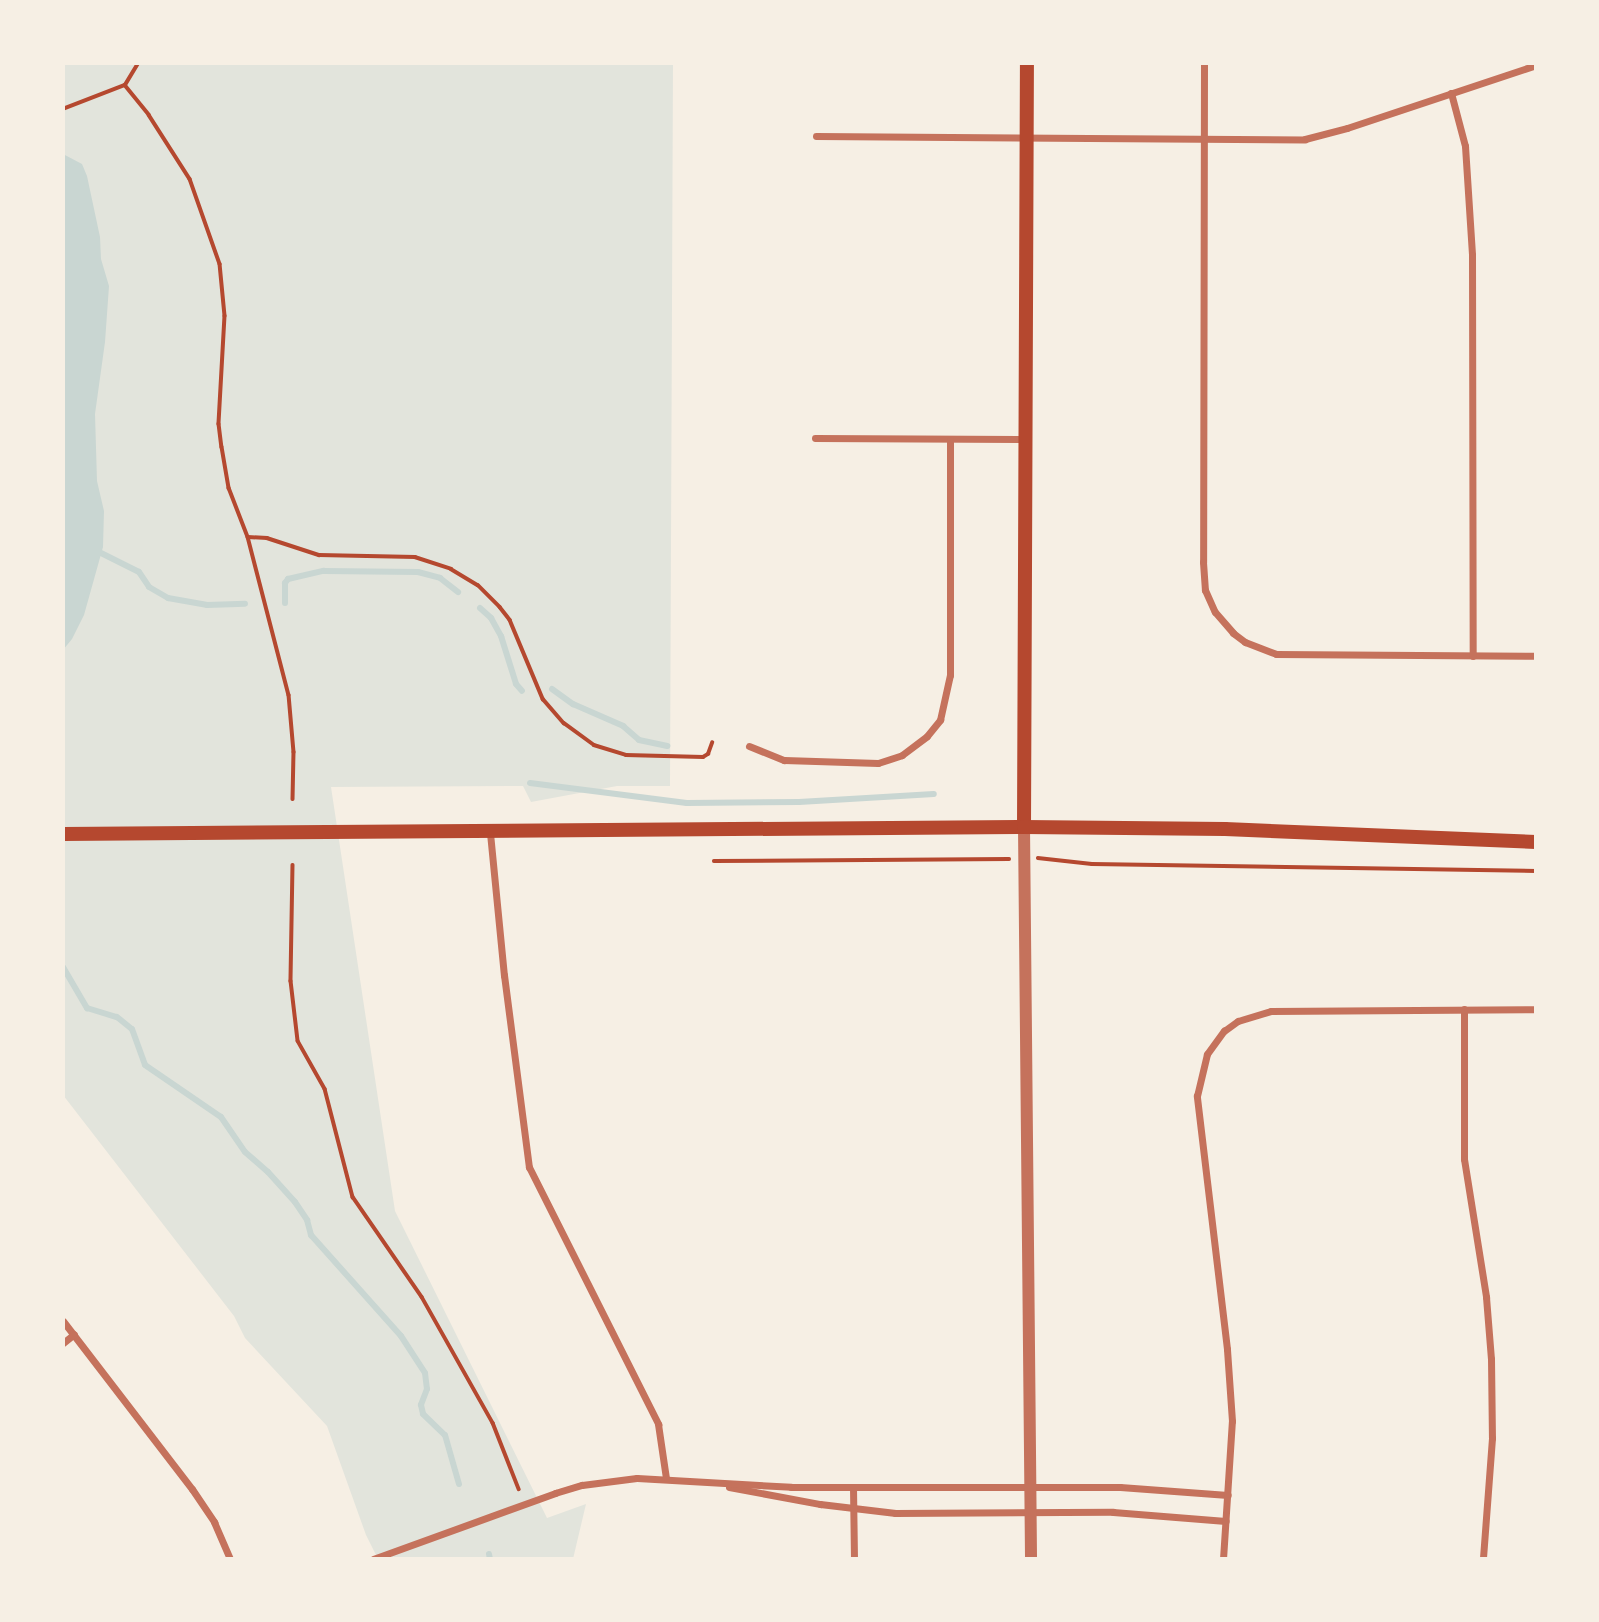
<!DOCTYPE html>
<style>
body{margin:0}
#map{position:relative;width:1599px;height:1622px;overflow:hidden;background:#f6efe4;font-family:Spectral,serif}
div>[style]{position:absolute}
[style*='--x']{left:calc(var(--x)*1px);top:calc(var(--y)*1px);width:calc(var(--w)*1px);rotate:calc(var(--a)*1deg)}
.green>*{inset:0;background:#e2e4dc}
.water>*{inset:0;background:#c9d6d2}
.stream>*{height:6px;margin:-3px;padding:0 3px;transform-origin:3px;border-radius:3px;background:#c9d6d2}
.path>*{height:3.5px;margin:-1.75px;padding:0 1.75px;transform-origin:1.75px;border-radius:1.75px;background:#b5482f}
.minor>*{height:7px;margin:-3.5px;padding:0 3.5px;transform-origin:3.5px;border-radius:3.5px;background:#c5725c}
.tertiary>*{height:12px;margin:-6px;padding:0 6px;transform-origin:6px;border-radius:6px;background:#c5725c}
.secondary>*{height:14px;margin:-7px;padding:0 7px;transform-origin:7px;border-radius:7px;background:#b5482f}
span{translate:-50% -50%;white-space:nowrap;text-align:center;line-height:1.15;-webkit-text-stroke:5px #f6efe4;paint-order:stroke}
.frame{position:absolute;inset:0;border:65px solid #f6efe4;pointer-events:none}
</style>
<div id="map">
<div class="green">
<div style="clip-path:polygon(63px 63px,673px 63px,670px 786px,617px 786px,531px 802px,523px 786px,331px 787px,395px 1211px,547px 1518px,586px 1504px,573px 1559px,378px 1559px,366px 1535px,327px 1426px,245px 1338px,234px 1316px,63px 1095px)"></div>
</div>
<div class="water">
<div style="clip-path:polygon(63px 154px,82px 164px,87px 176px,100px 237px,101px 259px,109px 286px,105px 342px,95px 414px,97px 481px,104px 511px,103px 547px,84px 615px,72px 639px,63px 650px)"></div>
</div>
<div class="stream">
<div style="--x:101;--y:553;--w:42;--a:26.6"></div>
<div style="--x:139;--y:572;--w:18;--a:56"></div>
<div style="--x:149;--y:587;--w:22;--a:30"></div>
<div style="--x:168;--y:598;--w:40;--a:10"></div>
<div style="--x:207;--y:605;--w:38;--a:-2"></div>
<div style="--x:285;--y:603;--w:20;--a:-90"></div>
<div style="--x:285;--y:583;--w:5;--a:-53"></div>
<div style="--x:288;--y:579;--w:37;--a:-13"></div>
<div style="--x:324;--y:571;--w:94;--a:0.6"></div>
<div style="--x:418;--y:572;--w:23;--a:15"></div>
<div style="--x:440;--y:578;--w:23;--a:38"></div>
<div style="--x:480;--y:608;--w:15;--a:42"></div>
<div style="--x:491;--y:618;--w:21;--a:61"></div>
<div style="--x:501;--y:636;--w:50;--a:72.6"></div>
<div style="--x:516;--y:684;--w:9;--a:49"></div>
<div style="--x:552;--y:689;--w:26;--a:36"></div>
<div style="--x:573;--y:704;--w:55;--a:23.7"></div>
<div style="--x:623;--y:726;--w:21;--a:41"></div>
<div style="--x:639;--y:740;--w:29;--a:12"></div>
<div style="--x:530;--y:783;--w:158;--a:7.3"></div>
<div style="--x:687;--y:803;--w:112;--a:-0.5"></div>
<div style="--x:799;--y:802;--w:135;--a:-3.4"></div>
<div style="--x:63;--y:967;--w:48;--a:59.7"></div>
<div style="--x:87;--y:1008;--w:31;--a:17"></div>
<div style="--x:117;--y:1017;--w:19;--a:39"></div>
<div style="--x:132;--y:1029;--w:38;--a:70"></div>
<div style="--x:145;--y:1065;--w:92;--a:34.4"></div>
<div style="--x:221;--y:1117;--w:42;--a:55.6"></div>
<div style="--x:245;--y:1152;--w:30;--a:41"></div>
<div style="--x:268;--y:1172;--w:40;--a:48"></div>
<div style="--x:295;--y:1202;--w:22;--a:56"></div>
<div style="--x:307;--y:1220;--w:16;--a:75"></div>
<div style="--x:311;--y:1235;--w:135;--a:48.3"></div>
<div style="--x:401;--y:1336;--w:44;--a:57"></div>
<div style="--x:425;--y:1373;--w:16;--a:83"></div>
<div style="--x:427;--y:1389;--w:17;--a:111"></div>
<div style="--x:421;--y:1405;--w:9;--a:77"></div>
<div style="--x:423;--y:1414;--w:30;--a:44"></div>
<div style="--x:445;--y:1435;--w:51;--a:74.1"></div>
<div style="--x:489;--y:1554;--w:5;--a:79"></div>
</div>
<div class="path">
<div style="--x:125;--y:85;--w:38;--a:51"></div>
<div style="--x:149;--y:115;--w:76;--a:57.4"></div>
<div style="--x:190;--y:179;--w:90;--a:70.6"></div>
<div style="--x:220;--y:264;--w:52;--a:84.5"></div>
<div style="--x:225;--y:316;--w:108;--a:93.2"></div>
<div style="--x:219;--y:424;--w:23;--a:83"></div>
<div style="--x:222;--y:447;--w:42;--a:80.3"></div>
<div style="--x:229;--y:488;--w:53;--a:68.8"></div>
<div style="--x:248;--y:537;--w:163;--a:75.5"></div>
<div style="--x:289;--y:695;--w:57;--a:85"></div>
<div style="--x:294;--y:752;--w:47;--a:91.2"></div>
<div style="--x:63;--y:109;--w:66;--a:-21.2"></div>
<div style="--x:125;--y:85;--w:26;--a:-59"></div>
<div style="--x:248;--y:537;--w:19;--a:3"></div>
<div style="--x:267;--y:538;--w:55;--a:18.1"></div>
<div style="--x:319;--y:555;--w:96;--a:1.2"></div>
<div style="--x:415;--y:557;--w:38;--a:18"></div>
<div style="--x:451;--y:569;--w:31;--a:31"></div>
<div style="--x:478;--y:585;--w:31;--a:45"></div>
<div style="--x:500;--y:607;--w:16;--a:52"></div>
<div style="--x:510;--y:620;--w:86;--a:67.3"></div>
<div style="--x:543;--y:699;--w:32;--a:49"></div>
<div style="--x:564;--y:723;--w:37;--a:36"></div>
<div style="--x:594;--y:745;--w:34;--a:17"></div>
<div style="--x:626;--y:755;--w:77;--a:1.5"></div>
<div style="--x:703;--y:757;--w:6;--a:-31"></div>
<div style="--x:708;--y:754;--w:12;--a:-70"></div>
<div style="--x:1038;--y:858;--w:54;--a:6.3"></div>
<div style="--x:1092;--y:864;--w:444;--a:0.9"></div>
<div style="--x:714;--y:861;--w:295;--a:-0.4"></div>
<div style="--x:293;--y:865;--w:116;--a:91"></div>
<div style="--x:291;--y:981;--w:60;--a:83.3"></div>
<div style="--x:298;--y:1041;--w:55;--a:60.6"></div>
<div style="--x:325;--y:1089;--w:112;--a:75.5"></div>
<div style="--x:353;--y:1197;--w:121;--a:55.4"></div>
<div style="--x:422;--y:1297;--w:145;--a:60.6"></div>
<div style="--x:493;--y:1423;--w:71;--a:68.5"></div>
</div>
<div class="minor">
<div style="--x:1204;--y:63;--w:499;--a:90.1"></div>
<div style="--x:1203;--y:562;--w:28;--a:86"></div>
<div style="--x:1205;--y:590;--w:24;--a:66"></div>
<div style="--x:1215;--y:612;--w:28;--a:49"></div>
<div style="--x:1233;--y:633;--w:15;--a:37"></div>
<div style="--x:1245;--y:642;--w:33;--a:21"></div>
<div style="--x:1276;--y:654;--w:260;--a:0.4"></div>
<div style="--x:1451;--y:93;--w:55;--a:75.2"></div>
<div style="--x:1465;--y:146;--w:109;--a:86.3"></div>
<div style="--x:1472;--y:255;--w:401;--a:89.9"></div>
<div style="--x:816;--y:136;--w:489;--a:0.4"></div>
<div style="--x:1305;--y:139;--w:43;--a:-14.7"></div>
<div style="--x:1347;--y:128;--w:199;--a:-18.4"></div>
<div style="--x:815;--y:438;--w:210;--a:0.3"></div>
<div style="--x:749;--y:746;--w:38;--a:22"></div>
<div style="--x:784;--y:760;--w:94;--a:1.8"></div>
<div style="--x:878;--y:763;--w:25;--a:-18"></div>
<div style="--x:902;--y:755;--w:31;--a:-37"></div>
<div style="--x:927;--y:736;--w:21;--a:-51"></div>
<div style="--x:940;--y:720;--w:46;--a:-77.5"></div>
<div style="--x:950;--y:675;--w:235;--a:-90"></div>
<div style="--x:490;--y:833;--w:143;--a:84.4"></div>
<div style="--x:504;--y:975;--w:194;--a:82.6"></div>
<div style="--x:529;--y:1167;--w:288;--a:63.3"></div>
<div style="--x:658;--y:1424;--w:55;--a:81.6"></div>
<div style="--x:1464;--y:1009;--w:150;--a:90"></div>
<div style="--x:1464;--y:1159;--w:140;--a:80.9"></div>
<div style="--x:1486;--y:1297;--w:62;--a:85.4"></div>
<div style="--x:1491;--y:1359;--w:79;--a:89.3"></div>
<div style="--x:1492;--y:1438;--w:121;--a:94.3"></div>
<div style="--x:63;--y:1321;--w:212;--a:52.5"></div>
<div style="--x:192;--y:1489;--w:40;--a:56"></div>
<div style="--x:214;--y:1522;--w:40;--a:66.6"></div>
<div style="--x:63;--y:1343;--w:14;--a:-39"></div>
<div style="--x:729;--y:1487;--w:93;--a:10.6"></div>
<div style="--x:820;--y:1504;--w:76;--a:6.8"></div>
<div style="--x:895;--y:1513;--w:218;--a:-0.3"></div>
<div style="--x:1113;--y:1512;--w:113;--a:4.6"></div>
<div style="--x:853;--y:1487;--w:72;--a:89.2"></div>
<div style="--x:373;--y:1559;--w:194;--a:-19.9"></div>
<div style="--x:555;--y:1493;--w:28;--a:-17"></div>
<div style="--x:582;--y:1485;--w:55;--a:-7.3"></div>
<div style="--x:637;--y:1478;--w:154;--a:3.3"></div>
<div style="--x:791;--y:1487;--w:329;--a:0"></div>
<div style="--x:1120;--y:1487;--w:108;--a:4.2"></div>
<div style="--x:1223;--y:1559;--w:138;--a:-86.3"></div>
<div style="--x:1232;--y:1421;--w:72;--a:-94"></div>
<div style="--x:1227;--y:1349;--w:255;--a:-96.8"></div>
<div style="--x:1197;--y:1096;--w:43;--a:-76.6"></div>
<div style="--x:1207;--y:1054;--w:29;--a:-54"></div>
<div style="--x:1224;--y:1031;--w:17;--a:-36"></div>
<div style="--x:1238;--y:1021;--w:34;--a:-17"></div>
<div style="--x:1271;--y:1011;--w:265;--a:-0.4"></div>
</div>
<div class="tertiary">
<div style="--x:1024;--y:827;--w:732;--a:89.45"></div>
</div>
<div class="secondary">
<div style="--x:1024;--y:827;--w:764;--a:-89.78"></div>
<div style="--x:63;--y:834;--w:961;--a:-0.42"></div>
<div style="--x:1024;--y:827;--w:201;--a:0.6"></div>
<div style="--x:1225;--y:829;--w:311;--a:2.4"></div>
</div>
<div class="frame"></div>
</div>
